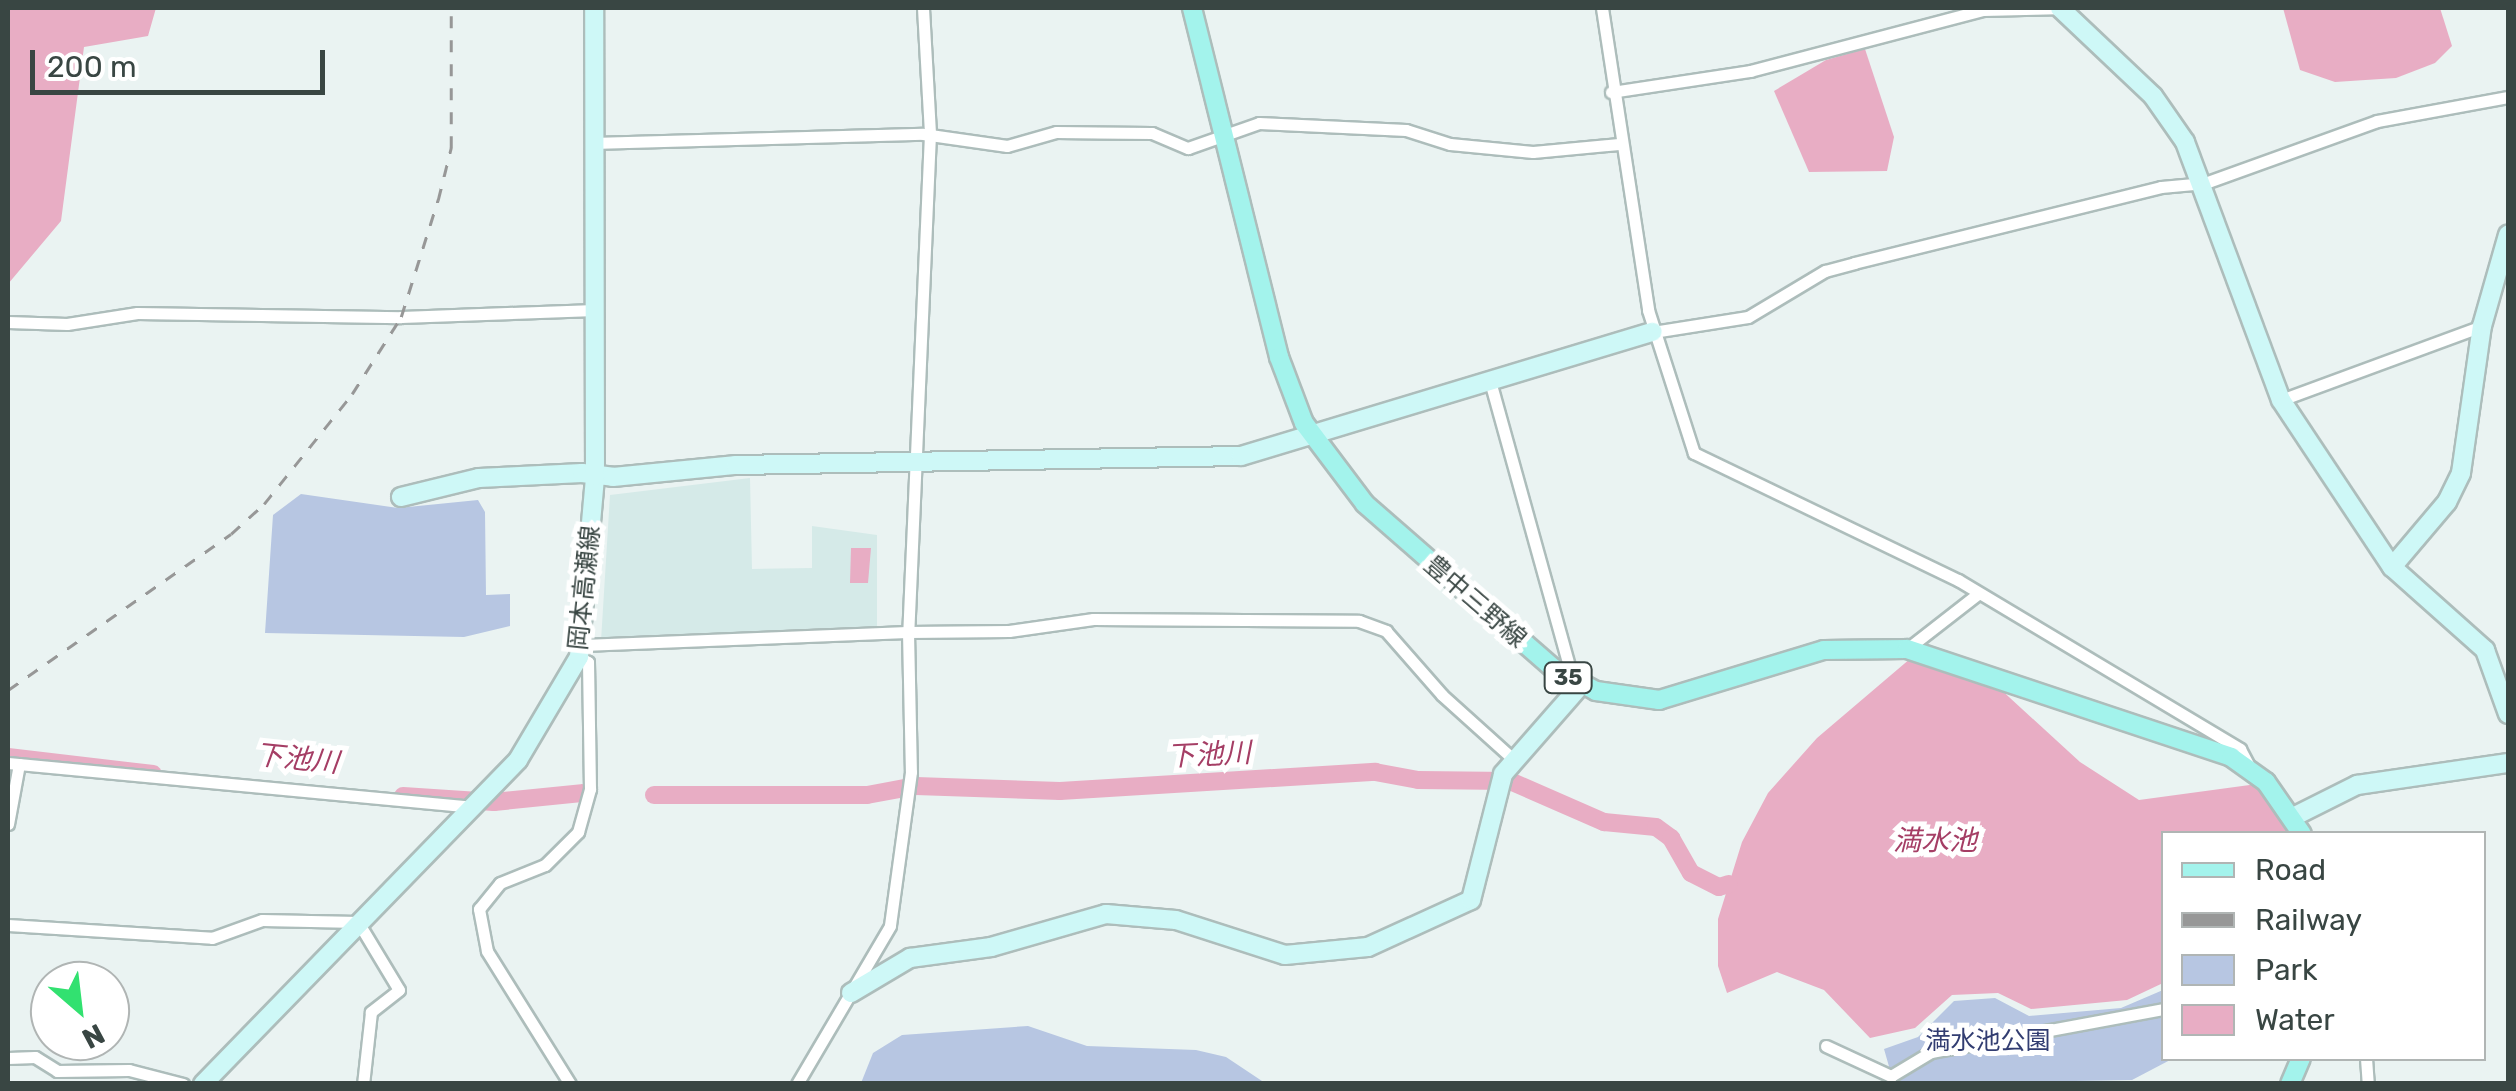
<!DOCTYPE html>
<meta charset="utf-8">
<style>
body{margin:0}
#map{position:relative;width:2516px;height:1091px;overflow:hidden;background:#eaf3f2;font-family:Rubik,"Noto Sans JP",sans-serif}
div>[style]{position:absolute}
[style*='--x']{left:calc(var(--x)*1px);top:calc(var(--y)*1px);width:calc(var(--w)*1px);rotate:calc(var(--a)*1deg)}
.education>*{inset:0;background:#d5eae8}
.green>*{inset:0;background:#b7c6e2}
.water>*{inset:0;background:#e8adc4}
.river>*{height:18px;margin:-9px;padding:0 9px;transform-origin:9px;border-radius:9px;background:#e8adc4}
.roads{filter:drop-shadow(2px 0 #adbdbb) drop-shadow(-2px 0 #adbdbb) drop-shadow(0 2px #adbdbb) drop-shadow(0 -2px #adbdbb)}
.street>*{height:11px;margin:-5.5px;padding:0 5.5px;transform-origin:5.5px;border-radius:5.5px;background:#fff}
.secondary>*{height:18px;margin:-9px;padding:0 9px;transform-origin:9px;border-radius:9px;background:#cef8f7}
.primary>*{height:18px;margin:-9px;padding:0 9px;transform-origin:9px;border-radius:9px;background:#a3f3ec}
.rail>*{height:2.5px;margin-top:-1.25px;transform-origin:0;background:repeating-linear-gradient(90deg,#979797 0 12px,transparent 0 24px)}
span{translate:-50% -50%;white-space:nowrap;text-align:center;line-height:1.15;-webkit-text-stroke:10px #fff;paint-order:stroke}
.shield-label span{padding:2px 8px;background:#fff;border:2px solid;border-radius:8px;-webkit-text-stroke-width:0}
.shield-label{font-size:22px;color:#394643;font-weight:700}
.street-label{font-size:25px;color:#394643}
.park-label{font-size:25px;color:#323d71}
.water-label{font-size:28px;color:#a53e65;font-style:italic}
.frame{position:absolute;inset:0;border:10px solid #394643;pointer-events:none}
.legend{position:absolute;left:2161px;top:831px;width:325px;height:230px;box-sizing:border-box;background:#fff;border:2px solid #b0b5b4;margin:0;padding:12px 18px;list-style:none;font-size:30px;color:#394643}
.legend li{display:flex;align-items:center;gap:20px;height:50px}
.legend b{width:50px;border:2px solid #b0b5b4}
.north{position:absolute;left:30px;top:961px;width:100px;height:100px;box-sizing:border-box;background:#fff;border:2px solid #b0b5b4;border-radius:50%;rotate:152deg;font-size:28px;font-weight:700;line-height:40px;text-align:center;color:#394643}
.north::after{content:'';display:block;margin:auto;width:35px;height:45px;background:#32e170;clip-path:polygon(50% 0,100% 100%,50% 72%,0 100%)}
.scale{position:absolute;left:30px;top:50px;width:295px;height:45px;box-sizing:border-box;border:5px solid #394643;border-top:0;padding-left:12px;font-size:30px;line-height:35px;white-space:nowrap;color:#394643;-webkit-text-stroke:8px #fff;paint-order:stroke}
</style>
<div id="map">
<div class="education">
<div style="clip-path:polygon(750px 478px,752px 569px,812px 568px,812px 526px,877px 535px,877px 630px,601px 641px,610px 495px)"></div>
</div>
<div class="green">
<div style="clip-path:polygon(301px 494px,398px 508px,478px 500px,485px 512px,486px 595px,510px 594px,510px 626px,464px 637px,265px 633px,273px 515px)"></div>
<div style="clip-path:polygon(2163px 990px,2164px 1058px,2172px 1059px,2132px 1080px,1894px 1084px,1884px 1049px,1918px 1037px,1954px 1001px,1995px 998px,2029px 1016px,2121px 1008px)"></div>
<div style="clip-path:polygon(1028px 1026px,1087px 1046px,1196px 1050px,1226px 1057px,1265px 1083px,861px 1083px,873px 1053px,902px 1035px)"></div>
</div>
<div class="water">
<div style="clip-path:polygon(8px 8px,156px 8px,148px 36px,84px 47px,61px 221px,8px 284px)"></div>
<div style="clip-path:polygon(2283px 8px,2440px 8px,2452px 46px,2435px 63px,2396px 78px,2335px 82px,2300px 70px)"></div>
<div style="clip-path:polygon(1865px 49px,1894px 137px,1887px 171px,1809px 172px,1774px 91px,1826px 60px)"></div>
<div style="clip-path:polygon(851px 548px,871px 548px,868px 583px,850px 583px)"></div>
<div style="clip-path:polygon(1911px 658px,1997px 686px,2080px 762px,2139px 800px,2257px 784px,2292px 833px,2164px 834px,2163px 983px,2127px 1000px,2031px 1009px,1998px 993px,1952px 995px,1915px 1028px,1870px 1038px,1824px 990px,1777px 972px,1727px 993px,1718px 966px,1718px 919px,1742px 842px,1768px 793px,1817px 738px)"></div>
</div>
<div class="river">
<div style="--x:8;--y:757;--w:146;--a:6.7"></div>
<div style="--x:654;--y:795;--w:213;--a:0"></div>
<div style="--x:867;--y:795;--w:50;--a:-10.4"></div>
<div style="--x:916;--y:786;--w:144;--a:2"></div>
<div style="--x:1060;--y:791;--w:316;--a:-3.5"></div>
<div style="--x:1375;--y:772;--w:44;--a:10.5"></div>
<div style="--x:1418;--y:780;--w:92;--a:0.6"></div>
<div style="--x:1510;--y:781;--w:103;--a:23.6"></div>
<div style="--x:1604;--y:822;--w:52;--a:5.5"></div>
<div style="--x:1656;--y:827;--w:19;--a:36"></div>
<div style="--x:1671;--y:838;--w:40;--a:60.3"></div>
<div style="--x:1691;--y:873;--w:31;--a:27"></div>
<div style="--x:1719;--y:887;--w:10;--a:-17"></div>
<div style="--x:403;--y:796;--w:91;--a:3.8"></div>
<div style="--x:494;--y:802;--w:88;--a:-5.8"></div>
</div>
<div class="roads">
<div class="street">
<div style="--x:923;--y:8;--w:126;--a:86.8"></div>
<div style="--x:930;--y:134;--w:498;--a:92.5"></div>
<div style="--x:908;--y:632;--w:101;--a:-0.6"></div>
<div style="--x:1009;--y:631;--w:85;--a:-8.1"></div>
<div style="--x:1093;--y:619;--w:266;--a:0.4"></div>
<div style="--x:1359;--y:621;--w:29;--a:20"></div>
<div style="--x:1386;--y:631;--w:85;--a:48.8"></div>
<div style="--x:1442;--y:695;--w:96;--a:42"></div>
<div style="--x:1602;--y:8;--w:305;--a:81.3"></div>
<div style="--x:1648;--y:310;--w:150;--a:72.2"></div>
<div style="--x:1694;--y:453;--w:293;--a:25.7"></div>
<div style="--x:1958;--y:580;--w:329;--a:30.9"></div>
<div style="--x:2240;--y:749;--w:19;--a:62"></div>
<div style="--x:1611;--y:92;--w:141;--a:-8.6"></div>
<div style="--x:1750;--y:71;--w:241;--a:-14.7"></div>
<div style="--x:1983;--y:10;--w:83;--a:-1.4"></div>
<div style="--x:592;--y:143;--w:331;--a:-1.6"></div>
<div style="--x:923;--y:134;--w:85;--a:8.1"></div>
<div style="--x:1007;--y:146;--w:51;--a:-15.9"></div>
<div style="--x:1056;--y:132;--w:96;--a:0.6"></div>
<div style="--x:1152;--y:133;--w:39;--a:23"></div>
<div style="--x:1188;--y:148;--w:75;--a:-19.4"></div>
<div style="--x:1259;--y:123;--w:147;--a:2.7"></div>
<div style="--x:1406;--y:130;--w:46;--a:17.7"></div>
<div style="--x:1450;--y:144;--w:83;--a:5.5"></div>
<div style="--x:1533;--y:152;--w:86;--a:-5.3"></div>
<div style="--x:8;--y:322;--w:59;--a:1.9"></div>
<div style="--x:67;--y:324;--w:71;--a:-8.9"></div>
<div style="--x:137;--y:313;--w:264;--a:0.9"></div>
<div style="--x:401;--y:317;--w:194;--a:-2.1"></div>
<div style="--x:1653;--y:332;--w:96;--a:-9"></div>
<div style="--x:1748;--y:317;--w:90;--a:-30.9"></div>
<div style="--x:1825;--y:271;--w:30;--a:-15"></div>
<div style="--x:1854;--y:263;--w:316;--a:-13.9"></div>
<div style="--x:2161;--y:187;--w:44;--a:-5.2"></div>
<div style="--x:2205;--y:183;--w:183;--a:-19.8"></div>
<div style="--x:2377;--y:121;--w:133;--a:-10.4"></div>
<div style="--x:1490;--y:381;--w:311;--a:74.5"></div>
<div style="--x:2281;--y:400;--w:214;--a:-20.2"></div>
<div style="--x:582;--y:645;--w:326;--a:-2.3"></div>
<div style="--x:908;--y:632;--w:140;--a:88.8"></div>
<div style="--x:911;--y:772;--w:155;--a:97.8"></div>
<div style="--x:890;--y:926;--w:183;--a:120.5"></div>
<div style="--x:1907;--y:649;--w:91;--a:-37.9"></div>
<div style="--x:8;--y:763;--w:468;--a:5.4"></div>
<div style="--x:8;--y:824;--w:61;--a:-79.6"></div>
<div style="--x:8;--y:925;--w:204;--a:3.6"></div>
<div style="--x:212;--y:938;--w:53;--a:-19.8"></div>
<div style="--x:262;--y:920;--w:96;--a:1.2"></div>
<div style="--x:358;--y:922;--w:79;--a:58.9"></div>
<div style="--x:399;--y:990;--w:36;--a:142"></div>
<div style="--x:371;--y:1012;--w:72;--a:96.3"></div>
<div style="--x:1826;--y:1046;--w:72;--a:24.8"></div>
<div style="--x:1891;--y:1076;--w:47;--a:-31"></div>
<div style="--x:1931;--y:1052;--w:237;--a:-10.5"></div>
<div style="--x:8;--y:1058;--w:27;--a:-2"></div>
<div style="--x:35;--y:1057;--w:26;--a:32"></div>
<div style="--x:57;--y:1071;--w:72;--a:-0.8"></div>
<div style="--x:129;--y:1070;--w:56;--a:14.5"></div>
<div style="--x:2366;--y:1058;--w:26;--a:86"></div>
<div style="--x:570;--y:1084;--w:157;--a:-122"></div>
<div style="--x:487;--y:951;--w:43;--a:-100.8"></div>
<div style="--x:479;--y:909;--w:33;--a:-51"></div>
<div style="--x:500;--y:883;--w:48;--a:-21.8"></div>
<div style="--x:545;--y:865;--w:47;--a:-45"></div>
<div style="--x:578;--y:832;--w:45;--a:-74.4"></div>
<div style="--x:590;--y:789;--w:127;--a:-90.9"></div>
<div style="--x:588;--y:662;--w:10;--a:-151"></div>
</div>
<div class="secondary">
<div style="--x:2060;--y:8;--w:128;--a:43.4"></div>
<div style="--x:2153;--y:96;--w:56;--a:55.2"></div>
<div style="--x:2185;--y:142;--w:275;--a:69.6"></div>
<div style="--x:2281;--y:400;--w:201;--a:56.4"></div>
<div style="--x:2392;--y:567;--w:125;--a:41.7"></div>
<div style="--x:2485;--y:650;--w:68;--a:70.2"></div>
<div style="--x:401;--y:497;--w:80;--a:-13.7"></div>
<div style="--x:479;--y:478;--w:103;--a:-2.8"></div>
<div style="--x:582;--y:473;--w:31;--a:7"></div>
<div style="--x:613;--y:477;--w:124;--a:-5.6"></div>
<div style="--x:736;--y:465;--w:505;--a:-1.02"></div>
<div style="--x:1241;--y:456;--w:430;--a:-16.8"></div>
<div style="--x:2392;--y:567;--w:85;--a:-49.8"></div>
<div style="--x:2447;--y:502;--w:32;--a:-64"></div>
<div style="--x:2461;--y:473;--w:148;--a:-81.9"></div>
<div style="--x:2482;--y:326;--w:95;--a:-74.1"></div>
<div style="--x:2293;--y:817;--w:72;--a:-26.6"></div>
<div style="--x:2357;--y:785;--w:153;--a:-8.3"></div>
<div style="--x:851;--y:993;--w:69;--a:-30.7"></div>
<div style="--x:910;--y:958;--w:82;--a:-7.7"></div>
<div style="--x:991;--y:947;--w:120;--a:-16"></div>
<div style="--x:1106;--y:914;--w:70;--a:4.9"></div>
<div style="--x:1176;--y:920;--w:114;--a:17.8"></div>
<div style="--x:1285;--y:955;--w:83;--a:-5.5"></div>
<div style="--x:1368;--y:947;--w:113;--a:-24.5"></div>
<div style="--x:1471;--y:900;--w:130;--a:-75.7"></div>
<div style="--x:1503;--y:774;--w:118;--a:-48.8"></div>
<div style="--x:203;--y:1084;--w:452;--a:-45.8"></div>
<div style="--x:518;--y:760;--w:120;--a:-59.4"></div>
<div style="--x:579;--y:657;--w:182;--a:-84.9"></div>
<div style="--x:595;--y:476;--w:468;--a:-90.1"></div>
</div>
<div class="primary">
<div style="--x:1192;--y:8;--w:360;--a:76"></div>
<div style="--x:1279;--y:357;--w:71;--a:69.3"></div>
<div style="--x:1304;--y:423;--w:101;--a:53"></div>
<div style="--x:1365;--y:504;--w:249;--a:41.1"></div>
<div style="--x:1553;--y:668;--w:49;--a:28.1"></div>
<div style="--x:1596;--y:691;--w:64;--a:8.1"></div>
<div style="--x:1659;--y:700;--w:172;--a:-16.9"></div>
<div style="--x:1824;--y:650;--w:83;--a:-0.7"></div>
<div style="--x:1907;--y:649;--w:342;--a:18.4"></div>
<div style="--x:2231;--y:757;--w:43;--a:35.5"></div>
<div style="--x:2266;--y:782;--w:63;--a:55.3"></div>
<div style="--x:2290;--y:1084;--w:28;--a:-67"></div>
</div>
</div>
<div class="rail">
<div style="--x:8;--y:690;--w:272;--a:-35"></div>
<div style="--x:231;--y:534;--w:45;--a:-42.3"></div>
<div style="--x:264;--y:504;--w:141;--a:-51.3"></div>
<div style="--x:352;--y:394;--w:91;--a:-57.5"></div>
<div style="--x:401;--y:317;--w:123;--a:-72.5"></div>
<div style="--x:438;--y:200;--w:54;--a:-76"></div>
<div style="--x:451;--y:148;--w:140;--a:-90"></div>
</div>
<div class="shield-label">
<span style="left:1568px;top:678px">35</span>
</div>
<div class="street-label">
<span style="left:585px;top:588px;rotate:-84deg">岡本高瀬線</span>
<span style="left:1475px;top:602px;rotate:41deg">豊中三野線</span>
</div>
<div class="park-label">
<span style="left:1988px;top:1041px">満水池公園</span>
</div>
<div class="water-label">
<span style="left:1209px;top:755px;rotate:-3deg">下池川</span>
<span style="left:297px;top:759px;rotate:6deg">下池川</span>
<span style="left:1935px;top:841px">満水池</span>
</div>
<div class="frame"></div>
<ul class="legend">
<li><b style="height:12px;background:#a3f3ec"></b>Road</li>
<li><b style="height:12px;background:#979797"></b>Railway</li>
<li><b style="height:28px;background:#b7c6e2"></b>Park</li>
<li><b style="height:28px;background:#e8adc4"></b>Water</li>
</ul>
<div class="north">N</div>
<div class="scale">200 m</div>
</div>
